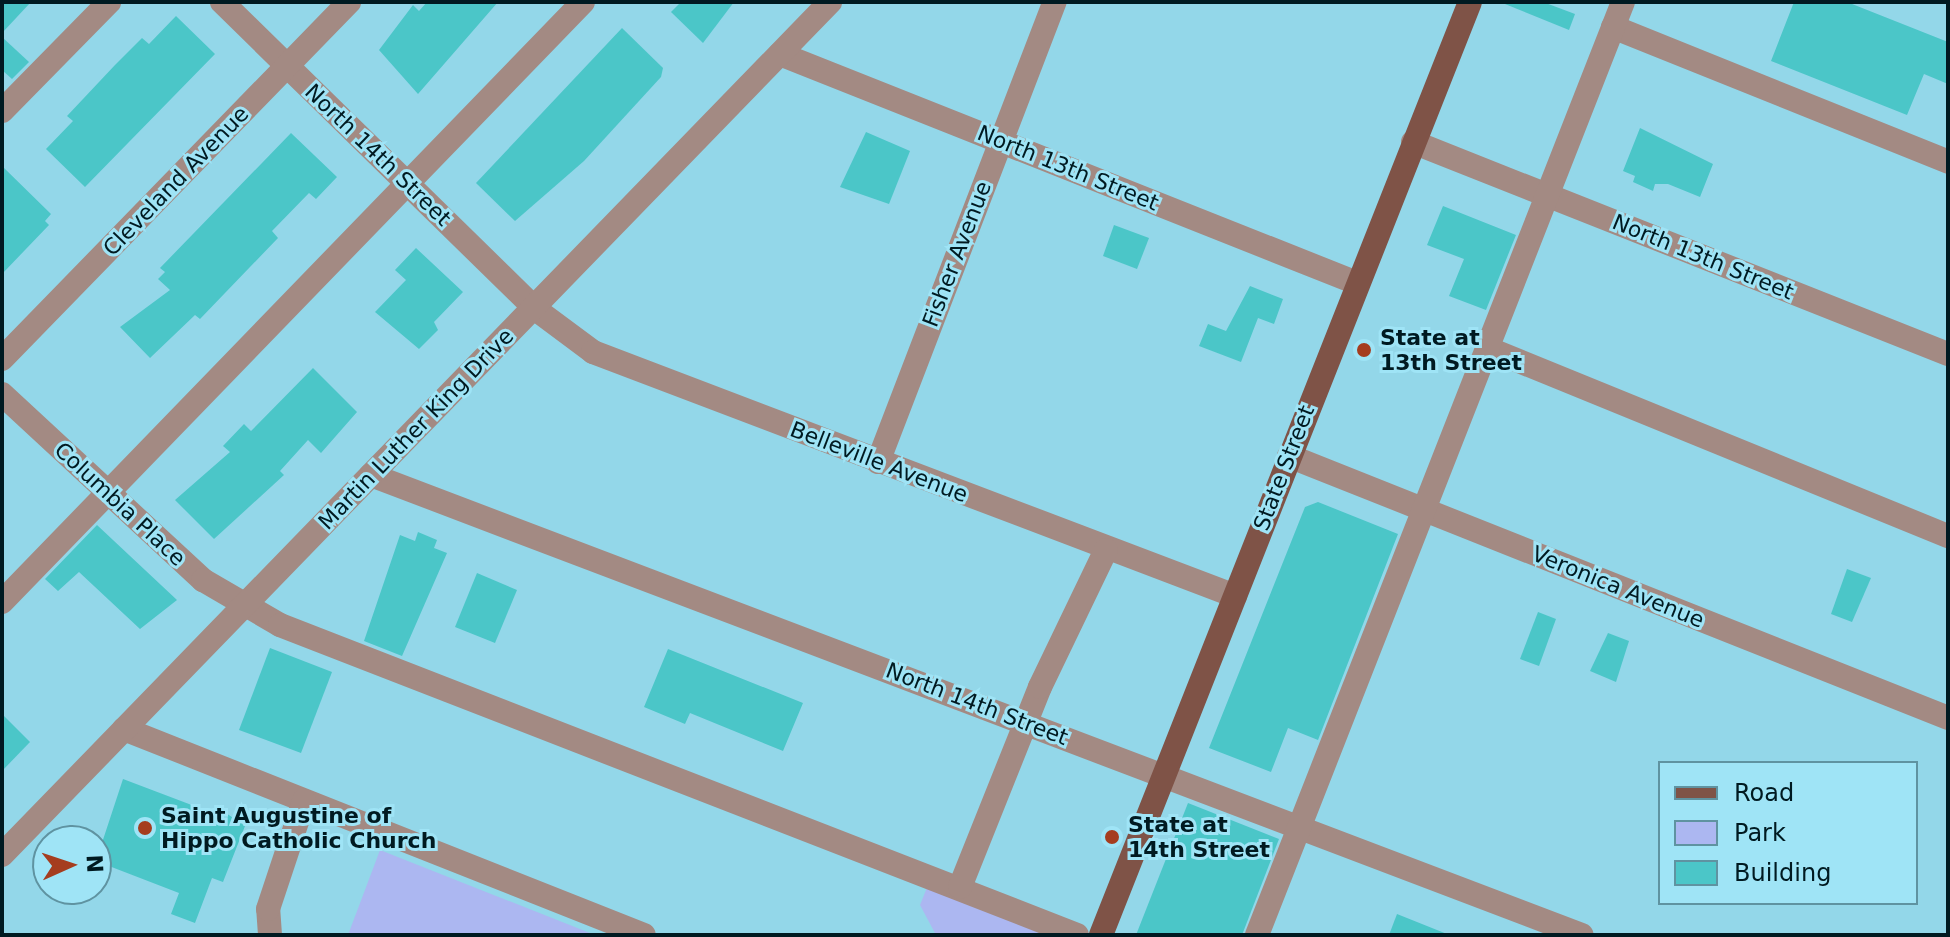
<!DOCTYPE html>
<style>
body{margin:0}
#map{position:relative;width:1950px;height:937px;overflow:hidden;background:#93d7e9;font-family:"DejaVu Sans",sans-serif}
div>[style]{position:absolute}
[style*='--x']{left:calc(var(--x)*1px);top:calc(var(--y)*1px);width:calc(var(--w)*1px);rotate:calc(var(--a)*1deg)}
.green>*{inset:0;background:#acb7f1}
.building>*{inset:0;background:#4bc6c8}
.minor>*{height:24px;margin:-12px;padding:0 12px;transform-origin:12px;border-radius:12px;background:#a38a83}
.major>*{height:24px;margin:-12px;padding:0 12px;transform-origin:12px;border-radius:12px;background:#7f5347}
.dots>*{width:22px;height:22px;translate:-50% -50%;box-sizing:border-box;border:4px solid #9fe4f6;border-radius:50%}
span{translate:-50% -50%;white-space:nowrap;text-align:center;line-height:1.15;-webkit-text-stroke:6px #9fe4f6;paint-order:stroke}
.street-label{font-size:22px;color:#001a21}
.poi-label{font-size:22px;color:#001a21;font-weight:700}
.left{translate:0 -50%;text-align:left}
.frame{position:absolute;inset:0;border:4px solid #001a21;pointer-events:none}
.legend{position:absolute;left:1658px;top:761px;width:260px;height:144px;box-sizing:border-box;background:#9fe4f6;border:2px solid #5f93a1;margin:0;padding:10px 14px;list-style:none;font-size:24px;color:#001a21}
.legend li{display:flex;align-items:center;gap:16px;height:40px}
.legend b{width:40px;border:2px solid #5f93a1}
.north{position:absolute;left:32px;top:825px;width:80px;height:80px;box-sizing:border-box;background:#9fe4f6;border:2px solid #5f93a1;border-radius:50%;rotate:87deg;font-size:22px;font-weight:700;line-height:32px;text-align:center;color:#001a21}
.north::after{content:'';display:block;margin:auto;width:28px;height:36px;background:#a53d1f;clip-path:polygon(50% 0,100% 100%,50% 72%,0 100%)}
</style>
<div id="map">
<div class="green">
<div style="clip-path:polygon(380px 850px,595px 935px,348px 935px)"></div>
<div style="clip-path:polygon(928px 885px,1049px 935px,936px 935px,920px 905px)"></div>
</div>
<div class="building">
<div style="clip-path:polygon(2px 2px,31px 2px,2px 33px)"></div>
<div style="clip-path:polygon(427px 2px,498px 2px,418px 94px,379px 50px,413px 5px,419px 11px)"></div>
<div style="clip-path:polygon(681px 2px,734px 2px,703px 43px,671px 12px)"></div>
<div style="clip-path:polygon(1500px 2px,1543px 2px,1575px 14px,1569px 30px)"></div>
<div style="clip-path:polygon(1794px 2px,1847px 2px,1948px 42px,1948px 84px,1924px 74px,1907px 115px,1771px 61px)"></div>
<div style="clip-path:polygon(176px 16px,215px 54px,85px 187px,46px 149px,73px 121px,67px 116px,115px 65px,142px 38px,149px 44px)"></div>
<div style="clip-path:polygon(622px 28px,663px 68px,661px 77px,584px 161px,515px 221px,476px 183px)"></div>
<div style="clip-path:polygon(2px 37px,29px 62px,12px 79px,2px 70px)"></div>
<div style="clip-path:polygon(1640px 128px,1713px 164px,1700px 197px,1668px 184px,1655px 184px,1653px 191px,1633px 182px,1635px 176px,1623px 171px)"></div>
<div style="clip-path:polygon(866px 132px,910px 151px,889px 204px,840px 187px)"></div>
<div style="clip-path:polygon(291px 133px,337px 177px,316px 199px,309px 193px,272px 231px,278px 238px,200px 319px,195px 315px,150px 358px,120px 327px,170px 290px,158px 279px,165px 272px,160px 268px)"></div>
<div style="clip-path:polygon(2px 166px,51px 214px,45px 221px,49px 225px,2px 274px)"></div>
<div style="clip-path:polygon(1443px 206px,1516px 235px,1486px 310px,1449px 296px,1464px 259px,1427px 245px)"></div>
<div style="clip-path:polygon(1114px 225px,1149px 238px,1137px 269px,1103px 256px)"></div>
<div style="clip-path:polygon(416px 248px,463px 292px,434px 322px,438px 330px,419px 349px,375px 312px,406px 280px,395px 270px)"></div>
<div style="clip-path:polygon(1250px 286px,1283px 299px,1274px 324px,1258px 318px,1241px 362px,1199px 346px,1208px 324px,1226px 331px)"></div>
<div style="clip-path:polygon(313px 368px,357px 412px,321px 453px,308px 440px,280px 471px,284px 475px,214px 539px,175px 500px,230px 452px,223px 446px,244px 424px,251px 431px)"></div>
<div style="clip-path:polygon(1318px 502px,1398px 534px,1318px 740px,1288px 728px,1271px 772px,1209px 748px,1305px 507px)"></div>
<div style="clip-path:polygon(97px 525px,177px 600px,140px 629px,79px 572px,58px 591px,45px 579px)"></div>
<div style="clip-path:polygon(418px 532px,437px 540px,434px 548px,447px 553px,402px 656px,364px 641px,400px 535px,415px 541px)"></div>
<div style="clip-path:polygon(1847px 569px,1871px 578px,1852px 622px,1831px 614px)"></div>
<div style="clip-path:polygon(477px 573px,517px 590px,495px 643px,455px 627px)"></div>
<div style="clip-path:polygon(1538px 612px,1556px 619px,1539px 666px,1520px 659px)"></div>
<div style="clip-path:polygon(1608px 633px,1629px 641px,1616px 682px,1590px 671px)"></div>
<div style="clip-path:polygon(270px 648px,332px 672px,301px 753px,239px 730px)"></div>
<div style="clip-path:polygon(668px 649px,803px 703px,783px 751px,690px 713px,685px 724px,644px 707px)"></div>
<div style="clip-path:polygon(2px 714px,30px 742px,2px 771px)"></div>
<div style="clip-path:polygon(123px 779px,218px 815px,220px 809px,245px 826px,223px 882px,212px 878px,195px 923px,171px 914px,179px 893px,96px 861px)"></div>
<div style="clip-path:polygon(1188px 803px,1279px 839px,1242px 935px,1136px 935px)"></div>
<div style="clip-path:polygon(1397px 914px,1447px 934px,1447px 935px,1389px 935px)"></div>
</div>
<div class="minor">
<div style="--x:222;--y:2;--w:437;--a:44.4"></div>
<div style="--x:534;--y:308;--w:74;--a:36.7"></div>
<div style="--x:593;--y:352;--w:687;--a:20.81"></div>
<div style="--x:1613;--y:27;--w:361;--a:21.9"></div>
<div style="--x:780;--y:54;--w:621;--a:21.65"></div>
<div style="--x:2;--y:111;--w:153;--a:-45.5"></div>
<div style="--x:1413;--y:142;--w:575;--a:21.62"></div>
<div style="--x:1487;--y:348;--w:498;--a:22.2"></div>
<div style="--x:2;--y:359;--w:498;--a:-45.8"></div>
<div style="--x:2;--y:394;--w:274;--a:42.8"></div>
<div style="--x:203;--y:580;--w:89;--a:30.3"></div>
<div style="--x:280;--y:625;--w:855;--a:21.25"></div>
<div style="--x:1289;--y:456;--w:709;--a:21.68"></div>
<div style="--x:878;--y:462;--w:493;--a:-69"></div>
<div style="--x:371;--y:475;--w:1295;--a:20.8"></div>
<div style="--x:2;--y:602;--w:835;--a:-45.92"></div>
<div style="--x:124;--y:729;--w:559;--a:21.61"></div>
<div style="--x:2;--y:855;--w:1189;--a:-45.85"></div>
<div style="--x:960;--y:887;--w:215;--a:-68.2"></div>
<div style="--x:1040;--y:687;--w:152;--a:-64.3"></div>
<div style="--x:270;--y:935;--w:26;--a:-94"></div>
<div style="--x:268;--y:909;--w:114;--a:-71.6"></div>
<div style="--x:1257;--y:935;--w:1002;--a:-68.58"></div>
</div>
<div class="major">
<div style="--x:1101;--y:935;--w:1003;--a:-68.42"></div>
</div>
<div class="dots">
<div style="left:1364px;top:350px;background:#a53d1f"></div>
<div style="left:145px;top:828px;background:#a53d1f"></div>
<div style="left:1112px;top:837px;background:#a53d1f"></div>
</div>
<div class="street-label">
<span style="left:378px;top:155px;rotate:44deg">North 14th Street</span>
<span style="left:1068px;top:168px;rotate:22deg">North 13th Street</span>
<span style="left:176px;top:181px;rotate:-46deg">Cleveland Avenue</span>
<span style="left:957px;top:254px;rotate:-69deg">Fisher Avenue</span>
<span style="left:1703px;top:257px;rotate:22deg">North 13th Street</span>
<span style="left:416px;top:429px;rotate:-46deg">Martin Luther King Drive</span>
<span style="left:879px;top:462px;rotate:21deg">Belleville Avenue</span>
<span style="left:1284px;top:468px;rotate:-69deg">State Street</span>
<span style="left:120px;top:504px;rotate:43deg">Columbia Place</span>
<span style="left:1618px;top:587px;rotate:22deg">Veronica Avenue</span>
<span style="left:977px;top:704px;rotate:21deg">North 14th Street</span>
</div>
<div class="poi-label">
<span class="left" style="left:1380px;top:350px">State at<br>13th Street</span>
<span class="left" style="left:161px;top:828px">Saint Augustine of<br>Hippo Catholic Church</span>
<span class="left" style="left:1128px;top:837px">State at<br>14th Street</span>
</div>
<div class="frame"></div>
<ul class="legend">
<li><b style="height:10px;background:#7f5347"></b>Road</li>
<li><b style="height:22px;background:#acb7f1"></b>Park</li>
<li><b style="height:22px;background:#4bc6c8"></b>Building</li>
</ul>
<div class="north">N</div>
</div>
